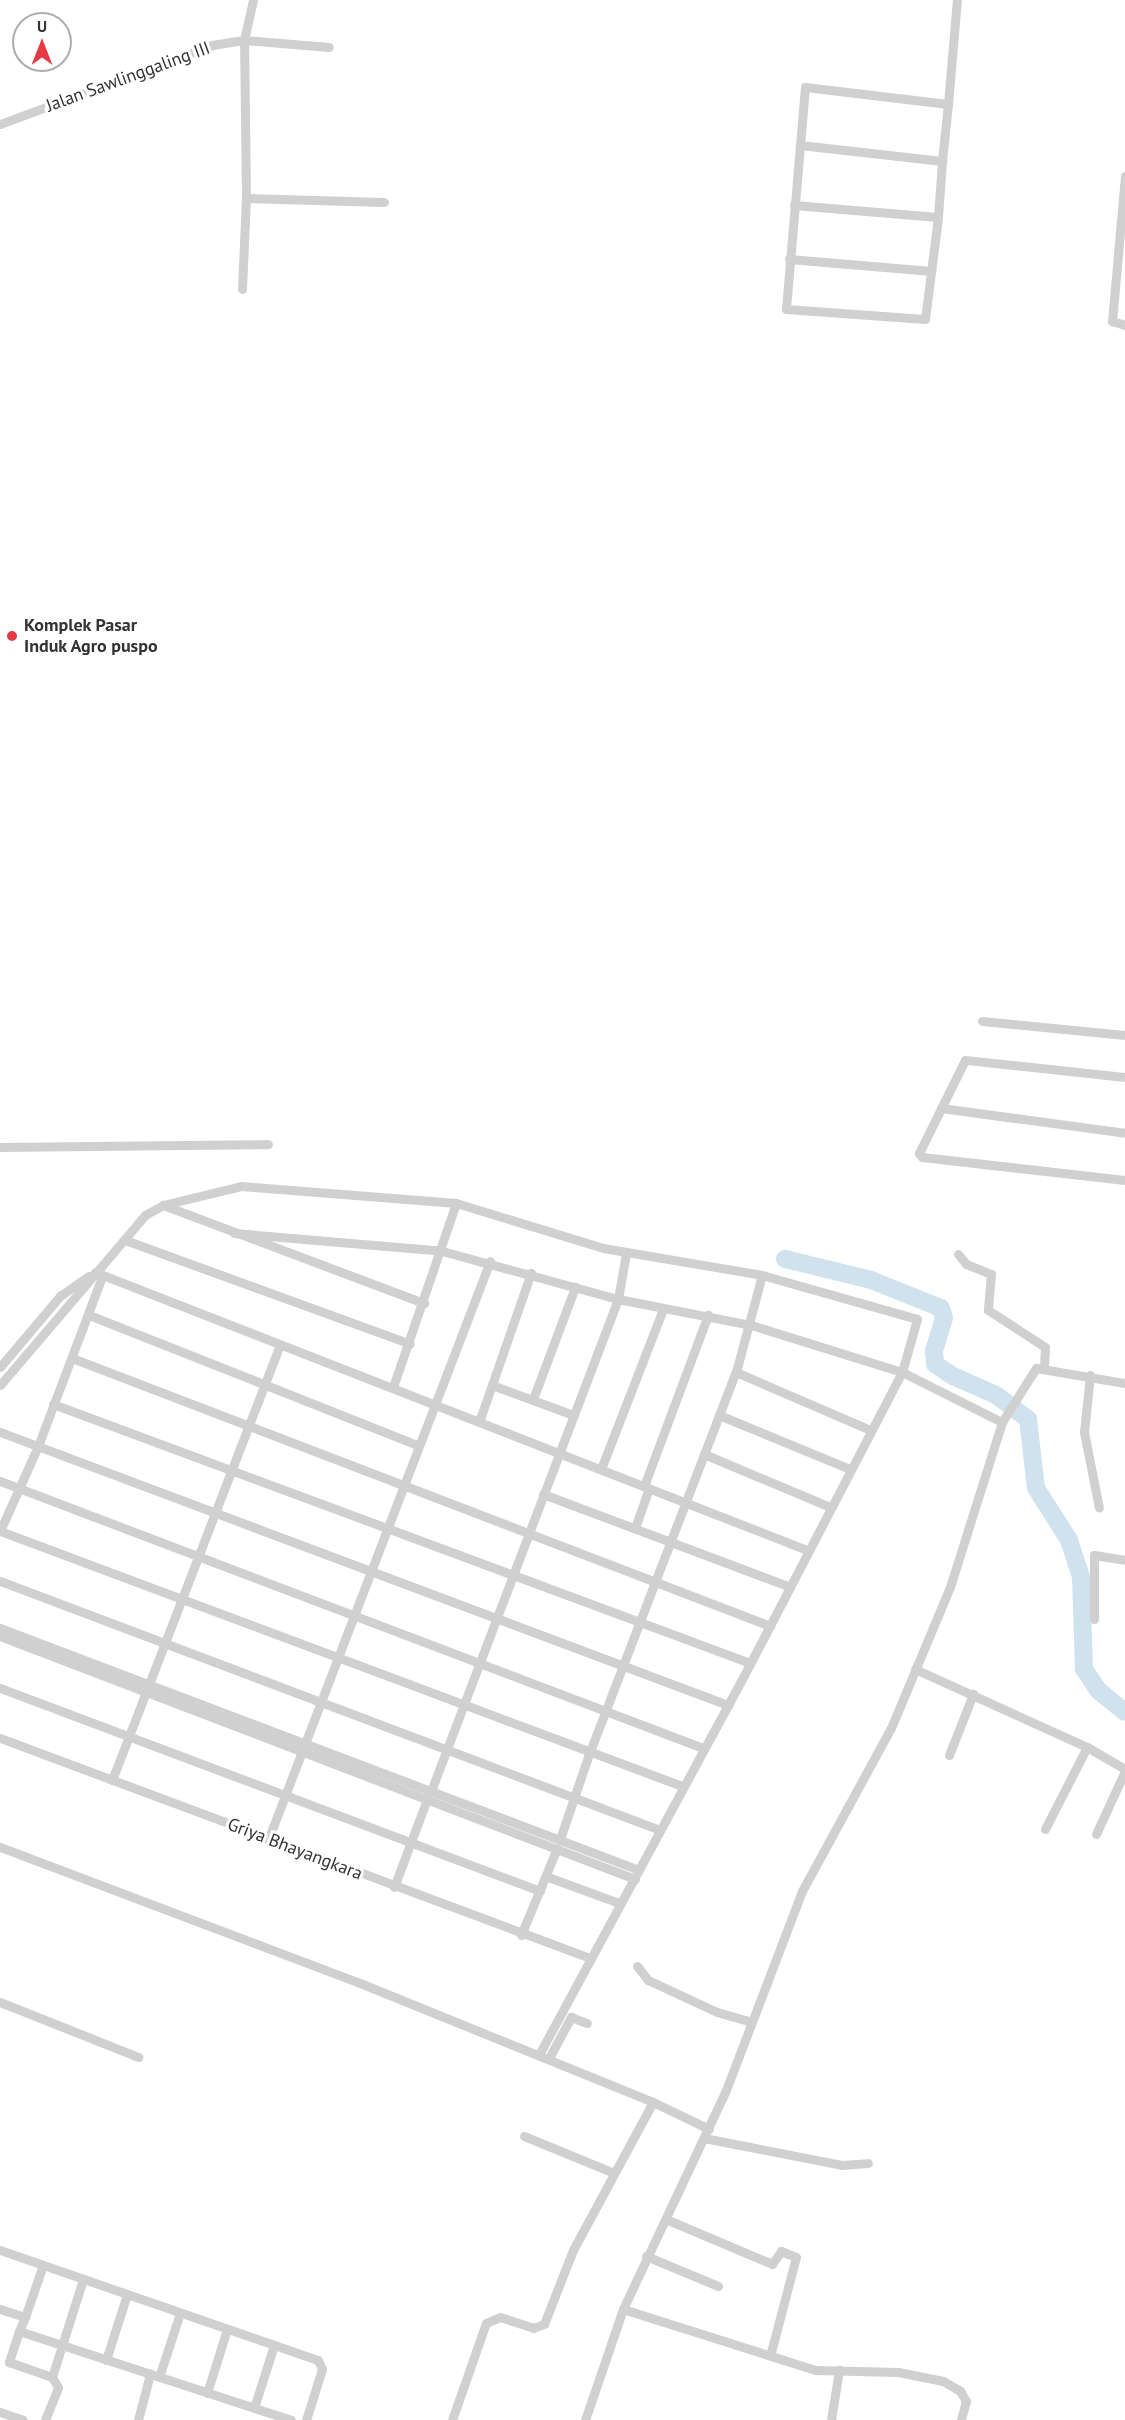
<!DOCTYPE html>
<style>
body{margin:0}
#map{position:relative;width:1125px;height:2420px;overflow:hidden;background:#fff;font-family:"PT Sans",sans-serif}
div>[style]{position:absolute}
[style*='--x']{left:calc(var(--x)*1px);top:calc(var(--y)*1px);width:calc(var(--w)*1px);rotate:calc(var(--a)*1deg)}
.river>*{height:18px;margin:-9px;padding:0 9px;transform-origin:9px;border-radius:9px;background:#cfe2ee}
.minor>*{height:9px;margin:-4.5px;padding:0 4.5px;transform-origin:4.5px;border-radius:4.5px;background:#d0d0d0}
.dots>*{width:16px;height:16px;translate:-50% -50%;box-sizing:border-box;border:3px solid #fff;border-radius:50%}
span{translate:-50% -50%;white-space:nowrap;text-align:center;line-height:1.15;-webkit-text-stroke:6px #fff;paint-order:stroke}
.street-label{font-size:18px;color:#333}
.poi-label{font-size:18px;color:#333;font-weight:700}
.left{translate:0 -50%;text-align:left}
.north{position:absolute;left:12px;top:12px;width:60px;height:60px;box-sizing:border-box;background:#fff;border:2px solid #adadad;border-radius:50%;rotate:0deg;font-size:16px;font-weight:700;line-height:24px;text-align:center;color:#333}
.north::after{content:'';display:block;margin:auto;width:21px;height:27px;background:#e63946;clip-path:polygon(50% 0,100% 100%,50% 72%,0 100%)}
</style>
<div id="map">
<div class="river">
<div style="--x:785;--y:1259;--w:89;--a:13.7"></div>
<div style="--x:871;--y:1280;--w:75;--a:21.8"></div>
<div style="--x:941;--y:1308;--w:10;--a:73"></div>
<div style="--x:944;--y:1318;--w:34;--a:107"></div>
<div style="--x:934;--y:1351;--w:13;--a:86"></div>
<div style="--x:935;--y:1364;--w:22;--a:34"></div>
<div style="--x:953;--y:1376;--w:47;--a:23.8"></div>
<div style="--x:996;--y:1395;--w:40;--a:37"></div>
<div style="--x:1028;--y:1419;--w:69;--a:83.4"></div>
<div style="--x:1036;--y:1488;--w:62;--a:57.6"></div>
<div style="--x:1069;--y:1540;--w:40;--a:72"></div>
<div style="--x:1081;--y:1578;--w:91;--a:88.1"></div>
<div style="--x:1084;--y:1669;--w:27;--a:56"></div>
<div style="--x:1099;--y:1691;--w:33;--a:39"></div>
</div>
<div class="minor">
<div style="--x:948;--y:104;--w:144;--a:-173.2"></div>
<div style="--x:805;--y:87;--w:223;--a:94.9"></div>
<div style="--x:786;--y:309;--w:139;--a:4.1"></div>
<div style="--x:925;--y:319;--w:103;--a:-82.7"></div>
<div style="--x:938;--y:217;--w:56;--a:-85.9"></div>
<div style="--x:942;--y:161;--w:57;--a:-84"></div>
<div style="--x:948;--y:104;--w:104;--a:-85.1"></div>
<div style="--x:0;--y:124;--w:226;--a:-20.4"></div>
<div style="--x:212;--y:45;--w:32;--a:-9"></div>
<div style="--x:244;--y:40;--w:85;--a:4.7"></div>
<div style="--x:800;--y:145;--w:143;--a:6.4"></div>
<div style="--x:1125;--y:176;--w:146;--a:95.1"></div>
<div style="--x:1112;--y:321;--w:14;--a:17"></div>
<div style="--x:246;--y:198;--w:138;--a:1.7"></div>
<div style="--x:794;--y:205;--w:144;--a:4.8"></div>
<div style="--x:789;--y:259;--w:143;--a:4.8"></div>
<div style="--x:242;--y:289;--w:91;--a:-87.5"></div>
<div style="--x:246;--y:198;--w:158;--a:-90.7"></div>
<div style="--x:244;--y:40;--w:41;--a:-77.3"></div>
<div style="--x:982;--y:1021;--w:144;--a:5.6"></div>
<div style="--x:1125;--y:1077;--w:161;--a:-173.9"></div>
<div style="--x:965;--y:1060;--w:104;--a:116.3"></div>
<div style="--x:919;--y:1153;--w:5;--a:53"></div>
<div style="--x:922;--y:1157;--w:204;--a:6.5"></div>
<div style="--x:941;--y:1108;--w:186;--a:7.7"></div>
<div style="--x:0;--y:1147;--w:268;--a:-0.6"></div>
<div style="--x:163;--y:1205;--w:279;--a:20.6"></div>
<div style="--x:234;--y:1233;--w:209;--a:4.9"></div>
<div style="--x:442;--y:1251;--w:182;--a:15.3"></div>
<div style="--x:618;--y:1299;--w:136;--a:11.1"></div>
<div style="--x:751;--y:1325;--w:158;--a:17.3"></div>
<div style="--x:902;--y:1372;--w:112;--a:26.6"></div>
<div style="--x:125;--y:1240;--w:303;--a:20"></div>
<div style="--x:958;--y:1254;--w:13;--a:51"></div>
<div style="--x:966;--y:1264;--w:27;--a:22"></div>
<div style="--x:991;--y:1274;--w:36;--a:95"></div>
<div style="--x:988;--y:1310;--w:68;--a:33"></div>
<div style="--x:1045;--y:1347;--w:20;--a:93"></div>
<div style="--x:95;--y:1272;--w:764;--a:21.33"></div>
<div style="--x:89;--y:1315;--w:354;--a:21.6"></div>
<div style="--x:72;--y:1358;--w:748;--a:21"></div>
<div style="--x:0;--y:1367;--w:93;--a:-49.8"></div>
<div style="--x:60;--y:1296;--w:35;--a:-35"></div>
<div style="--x:736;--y:1372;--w:146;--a:23.4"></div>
<div style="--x:1090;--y:1375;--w:57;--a:96"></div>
<div style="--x:1084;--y:1432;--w:77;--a:78.8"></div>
<div style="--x:0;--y:1385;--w:223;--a:-49.5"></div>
<div style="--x:145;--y:1215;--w:21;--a:-29"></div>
<div style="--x:163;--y:1205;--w:80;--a:-13.7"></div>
<div style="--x:241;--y:1186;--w:216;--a:4.5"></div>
<div style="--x:456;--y:1203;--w:154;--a:17"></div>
<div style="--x:603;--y:1248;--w:161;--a:9.6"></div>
<div style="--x:762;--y:1275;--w:161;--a:15.8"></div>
<div style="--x:917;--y:1319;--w:55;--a:105.8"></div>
<div style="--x:902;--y:1372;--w:348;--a:117.5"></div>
<div style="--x:741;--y:1681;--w:424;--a:118.4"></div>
<div style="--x:492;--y:1385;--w:86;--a:20.3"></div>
<div style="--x:393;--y:1387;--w:194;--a:-71.1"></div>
<div style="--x:533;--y:1399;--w:120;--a:-69.4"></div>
<div style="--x:53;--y:1404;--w:744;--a:20.38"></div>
<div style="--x:719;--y:1415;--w:142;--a:22.4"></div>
<div style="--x:479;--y:1422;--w:158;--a:-70.8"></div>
<div style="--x:0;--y:1432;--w:778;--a:20.56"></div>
<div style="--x:704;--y:1454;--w:137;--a:22.8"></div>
<div style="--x:601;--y:1469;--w:172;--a:-68.8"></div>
<div style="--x:0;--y:1481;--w:752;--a:20.8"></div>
<div style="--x:644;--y:1486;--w:183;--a:-69.5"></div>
<div style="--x:543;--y:1494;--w:264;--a:20.6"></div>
<div style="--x:635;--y:1528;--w:42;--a:-70.7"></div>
<div style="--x:0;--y:1531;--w:728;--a:20.5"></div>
<div style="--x:0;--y:1531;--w:93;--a:-65.9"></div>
<div style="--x:38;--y:1446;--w:181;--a:-69.3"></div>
<div style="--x:0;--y:1581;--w:705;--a:20.67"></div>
<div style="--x:1094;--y:1619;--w:64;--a:-90"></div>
<div style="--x:1094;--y:1555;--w:31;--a:9"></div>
<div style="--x:0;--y:1628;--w:683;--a:20.74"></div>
<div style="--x:0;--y:1636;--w:680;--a:20.94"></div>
<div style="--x:915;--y:1669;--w:189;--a:24.4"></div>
<div style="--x:1087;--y:1747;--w:44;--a:30.1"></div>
<div style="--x:0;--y:1688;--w:577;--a:20.6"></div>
<div style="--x:0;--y:1738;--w:630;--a:20.45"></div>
<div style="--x:949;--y:1755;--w:66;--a:-68.5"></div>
<div style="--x:112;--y:1780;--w:466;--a:-68.9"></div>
<div style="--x:431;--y:1791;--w:526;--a:-69.19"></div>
<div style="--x:618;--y:1299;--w:47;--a:-80.1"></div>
<div style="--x:1045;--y:1829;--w:92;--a:-62.9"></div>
<div style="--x:1096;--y:1834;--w:69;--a:-65.3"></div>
<div style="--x:560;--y:1839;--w:90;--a:-71.2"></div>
<div style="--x:589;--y:1754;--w:409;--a:-69"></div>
<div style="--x:736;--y:1372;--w:100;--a:-75"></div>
<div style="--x:268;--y:1840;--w:620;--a:-69.02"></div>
<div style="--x:0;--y:1847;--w:385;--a:20.7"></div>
<div style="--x:360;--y:1983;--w:316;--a:22.1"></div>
<div style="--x:548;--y:1877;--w:76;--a:20.1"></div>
<div style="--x:394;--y:1887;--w:94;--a:-69.4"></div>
<div style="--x:521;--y:1935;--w:94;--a:-67.5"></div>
<div style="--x:637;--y:1966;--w:18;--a:52"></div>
<div style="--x:648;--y:1980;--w:76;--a:24.9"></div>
<div style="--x:717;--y:2012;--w:35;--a:16"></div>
<div style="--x:0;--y:2002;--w:149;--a:21.7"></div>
<div style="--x:549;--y:2058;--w:47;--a:-61.8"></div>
<div style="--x:571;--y:2017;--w:17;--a:21"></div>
<div style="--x:524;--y:2136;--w:97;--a:22.3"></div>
<div style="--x:704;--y:2138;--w:140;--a:11.1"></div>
<div style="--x:841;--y:2165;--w:27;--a:-4"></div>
<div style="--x:668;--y:2220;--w:113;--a:22.9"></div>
<div style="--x:772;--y:2264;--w:16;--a:-55"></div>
<div style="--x:781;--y:2251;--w:16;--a:22"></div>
<div style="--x:796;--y:2257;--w:102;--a:104.7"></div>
<div style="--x:0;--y:2250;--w:336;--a:19.1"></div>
<div style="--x:318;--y:2360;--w:10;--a:66"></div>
<div style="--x:322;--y:2369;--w:53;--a:107.4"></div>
<div style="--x:646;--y:2256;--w:78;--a:22.6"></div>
<div style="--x:0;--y:2309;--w:26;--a:18"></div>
<div style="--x:25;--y:2317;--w:15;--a:113"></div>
<div style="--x:19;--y:2331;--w:286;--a:18.1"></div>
<div style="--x:623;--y:2309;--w:201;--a:17.6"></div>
<div style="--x:815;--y:2370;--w:83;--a:1.4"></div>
<div style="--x:898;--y:2372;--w:46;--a:11.3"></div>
<div style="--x:943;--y:2381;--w:20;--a:30"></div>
<div style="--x:960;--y:2391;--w:12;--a:59"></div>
<div style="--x:966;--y:2401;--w:20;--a:105"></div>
<div style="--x:25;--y:2317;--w:55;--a:-70.9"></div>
<div style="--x:19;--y:2331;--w:33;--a:108"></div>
<div style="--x:9;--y:2362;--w:46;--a:19.2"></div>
<div style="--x:52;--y:2377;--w:103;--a:-72.4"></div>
<div style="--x:106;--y:2360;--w:69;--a:-72.3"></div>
<div style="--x:159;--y:2377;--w:67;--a:-71.8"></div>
<div style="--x:207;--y:2393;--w:67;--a:-72.6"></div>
<div style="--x:254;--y:2408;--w:66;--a:-72.4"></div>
<div style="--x:0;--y:2412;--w:24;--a:19"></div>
<div style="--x:45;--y:2420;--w:35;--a:-68"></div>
<div style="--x:58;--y:2387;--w:12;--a:-121"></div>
<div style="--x:138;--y:2420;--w:48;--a:-75.4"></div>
<div style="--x:452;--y:2420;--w:103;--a:-70.7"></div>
<div style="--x:486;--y:2323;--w:15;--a:-23"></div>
<div style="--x:500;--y:2317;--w:35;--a:18"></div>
<div style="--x:533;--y:2328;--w:12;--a:-20"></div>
<div style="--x:544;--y:2324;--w:79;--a:-68.6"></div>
<div style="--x:573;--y:2250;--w:168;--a:-61.6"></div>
<div style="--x:653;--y:2102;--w:62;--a:25.7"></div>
<div style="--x:585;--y:2420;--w:117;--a:-71.1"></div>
<div style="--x:623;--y:2309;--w:242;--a:-64.8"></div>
<div style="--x:726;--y:2090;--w:213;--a:-69.1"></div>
<div style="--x:802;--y:1891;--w:186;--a:-61.4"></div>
<div style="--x:891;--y:1728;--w:153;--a:-67.3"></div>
<div style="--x:950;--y:1587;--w:173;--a:-72.5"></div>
<div style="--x:1002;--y:1422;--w:64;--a:-57.8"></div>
<div style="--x:1036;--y:1368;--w:90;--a:9.6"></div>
<div style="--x:831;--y:2420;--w:51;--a:-80.9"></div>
</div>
<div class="dots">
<div style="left:12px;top:636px;background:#e63946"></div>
</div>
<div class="street-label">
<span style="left:128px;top:77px;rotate:-20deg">Jalan Sawlinggaling III</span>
<span style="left:295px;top:1849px;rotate:21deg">Griya Bhayangkara</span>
</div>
<div class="poi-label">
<span class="left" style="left:24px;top:636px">Komplek Pasar<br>Induk Agro puspo</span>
</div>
<div class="north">U</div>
</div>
